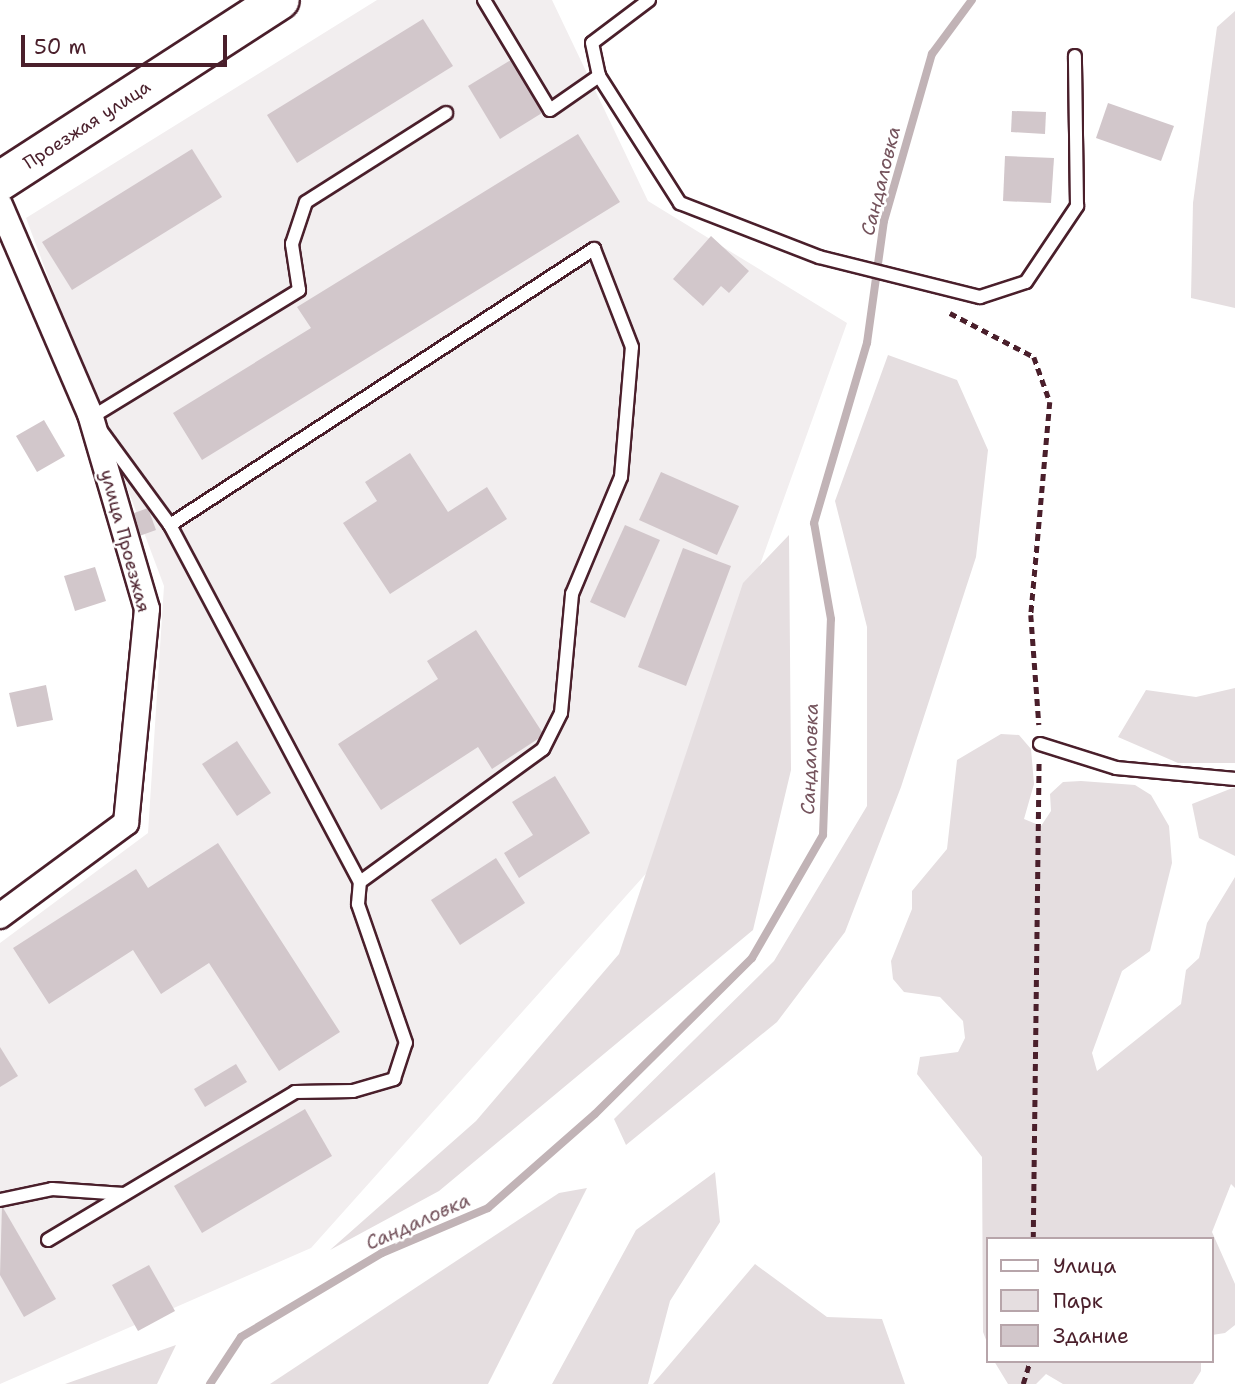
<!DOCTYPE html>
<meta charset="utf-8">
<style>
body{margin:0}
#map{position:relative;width:1235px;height:1384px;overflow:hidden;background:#fff;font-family:"Shantell Sans",sans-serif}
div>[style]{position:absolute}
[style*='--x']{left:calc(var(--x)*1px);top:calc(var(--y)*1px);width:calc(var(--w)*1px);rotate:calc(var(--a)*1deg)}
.built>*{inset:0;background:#f2eeef}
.green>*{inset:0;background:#e5dee0}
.stream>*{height:8px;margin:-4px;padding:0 4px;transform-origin:4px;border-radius:4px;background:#c1b3b6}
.building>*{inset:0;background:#d2c7cb}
.path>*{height:4.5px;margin-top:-2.25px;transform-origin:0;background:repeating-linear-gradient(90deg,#4a1f2b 0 7px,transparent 0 12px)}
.roads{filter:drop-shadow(2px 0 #4a1f2b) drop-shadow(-2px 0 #4a1f2b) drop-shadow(0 2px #4a1f2b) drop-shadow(0 -2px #4a1f2b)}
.lane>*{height:12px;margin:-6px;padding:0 6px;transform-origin:6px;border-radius:6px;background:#fff}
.street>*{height:24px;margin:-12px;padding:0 12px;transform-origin:12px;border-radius:12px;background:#fff}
.primary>*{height:38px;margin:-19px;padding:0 19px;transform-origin:19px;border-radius:19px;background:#fff}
span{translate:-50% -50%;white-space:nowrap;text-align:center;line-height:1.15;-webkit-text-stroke:5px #fff;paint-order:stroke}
.street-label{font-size:18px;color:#4a1f2b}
.water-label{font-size:19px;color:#74535c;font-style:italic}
.legend{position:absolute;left:986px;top:1237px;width:228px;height:126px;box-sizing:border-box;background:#fff;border:2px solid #b7a5aa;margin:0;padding:9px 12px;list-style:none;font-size:21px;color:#4a1f2b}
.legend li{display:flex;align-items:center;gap:14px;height:35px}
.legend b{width:35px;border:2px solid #b7a5aa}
.scale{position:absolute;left:21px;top:35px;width:206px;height:32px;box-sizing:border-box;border:4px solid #4a1f2b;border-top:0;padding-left:9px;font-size:21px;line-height:24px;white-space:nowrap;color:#4a1f2b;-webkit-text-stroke:5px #fff;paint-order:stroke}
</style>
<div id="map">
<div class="built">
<div style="clip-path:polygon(377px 0,552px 0,648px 201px,847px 323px,651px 868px,311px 1248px,0 1384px,0 943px,148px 833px,164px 586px,26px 218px)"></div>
</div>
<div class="green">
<div style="clip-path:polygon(1235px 11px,1235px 308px,1191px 298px,1193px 203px,1217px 27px)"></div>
<div style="clip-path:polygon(888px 355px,957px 380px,988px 450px,976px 557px,901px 787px,845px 932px,777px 1022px,626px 1145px,614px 1119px,774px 961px,867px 806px,867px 627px,835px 501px)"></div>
<div style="clip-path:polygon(789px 535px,791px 770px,753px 930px,439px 1191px,330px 1250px,476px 1121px,619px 954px,743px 583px)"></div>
<div style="clip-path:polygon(1235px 688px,1235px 763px,1178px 763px,1118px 737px,1146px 690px,1196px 697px)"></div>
<div style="clip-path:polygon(1001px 734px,1019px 735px,1031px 749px,1034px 784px,1024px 819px,1041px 826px,1051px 811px,1050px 794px,1063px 782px,1081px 781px,1135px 785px,1151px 795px,1169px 826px,1172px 863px,1150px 951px,1122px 971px,1092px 1053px,1097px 1071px,1181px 1004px,1186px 970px,1199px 958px,1207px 923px,1235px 877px,1235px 1188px,1231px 1184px,1212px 1232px,1235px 1284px,1235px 1325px,1225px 1333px,1212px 1335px,1212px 1239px,988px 1239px,988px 1345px,983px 1332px,982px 1157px,917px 1074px,920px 1057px,958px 1052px,965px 1038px,963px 1021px,940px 997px,904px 992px,893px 979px,891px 961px,912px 909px,912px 891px,947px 849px,957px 760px)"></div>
<div style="clip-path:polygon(1235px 787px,1235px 856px,1199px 838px,1192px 804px)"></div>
<div style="clip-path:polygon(715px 1172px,720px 1222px,670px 1301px,648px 1384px,552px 1384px,636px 1230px)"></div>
<div style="clip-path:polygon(587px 1188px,488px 1384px,270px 1384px,559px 1193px)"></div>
<div style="clip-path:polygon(755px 1264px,827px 1317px,882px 1319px,905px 1384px,653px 1384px)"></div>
<div style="clip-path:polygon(176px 1345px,157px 1384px,65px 1384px)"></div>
<div style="clip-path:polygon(994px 1361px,1201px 1361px,1201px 1371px,1193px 1384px,1063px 1384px,1046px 1374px,1036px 1384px,1008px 1384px)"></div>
</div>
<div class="stream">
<div style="--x:210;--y:1384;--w:56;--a:-56.6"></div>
<div style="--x:241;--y:1337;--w:164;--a:-30.8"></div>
<div style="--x:382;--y:1253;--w:115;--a:-23"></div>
<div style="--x:488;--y:1208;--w:142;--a:-41.3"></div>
<div style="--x:595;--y:1114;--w:221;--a:-44.8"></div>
<div style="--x:752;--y:958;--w:142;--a:-60"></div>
<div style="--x:823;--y:835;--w:216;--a:-87.9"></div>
<div style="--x:831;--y:619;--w:97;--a:-100"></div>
<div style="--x:814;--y:523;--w:188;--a:-73.6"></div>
<div style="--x:867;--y:343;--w:123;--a:-82.1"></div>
<div style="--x:884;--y:221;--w:174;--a:-74"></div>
<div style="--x:932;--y:54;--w:67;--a:-53.5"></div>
</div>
<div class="building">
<div style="clip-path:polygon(423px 19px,453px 66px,297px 163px,267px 115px)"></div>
<div style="clip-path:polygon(511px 60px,542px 113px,500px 139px,468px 86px)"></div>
<div style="clip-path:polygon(1108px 103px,1174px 126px,1161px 161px,1096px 138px)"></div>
<div style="clip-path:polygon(1012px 111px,1046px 112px,1045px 134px,1011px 132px)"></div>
<div style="clip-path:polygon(578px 134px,620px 202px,202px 460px,173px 413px,311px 328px,297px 307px)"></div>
<div style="clip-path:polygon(192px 149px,222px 197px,72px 290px,42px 242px)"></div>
<div style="clip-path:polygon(1005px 156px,1054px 158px,1051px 203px,1003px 201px)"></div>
<div style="clip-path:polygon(711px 236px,749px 271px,729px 293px,721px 286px,703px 306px,673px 279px)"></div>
<div style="clip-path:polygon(44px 420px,65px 456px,37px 472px,16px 436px)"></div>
<div style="clip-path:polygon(410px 453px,448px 512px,487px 487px,507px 519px,390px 594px,343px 523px,377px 501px,365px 482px)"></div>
<div style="clip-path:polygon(661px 472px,739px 506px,717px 555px,639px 520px)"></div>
<div style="clip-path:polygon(148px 508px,156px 530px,131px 539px,123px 517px)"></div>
<div style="clip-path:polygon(625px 525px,660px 540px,625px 618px,590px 602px)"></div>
<div style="clip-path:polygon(683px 548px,731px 566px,686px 686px,638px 667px)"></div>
<div style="clip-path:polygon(95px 567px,106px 601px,75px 611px,64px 576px)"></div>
<div style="clip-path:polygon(476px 630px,544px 735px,492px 769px,478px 747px,381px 810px,338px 744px,438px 679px,427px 661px)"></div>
<div style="clip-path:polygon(46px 685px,53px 720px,17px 727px,9px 693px)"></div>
<div style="clip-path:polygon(237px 741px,271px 793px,237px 816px,202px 764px)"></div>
<div style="clip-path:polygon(555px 776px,590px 833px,519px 878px,504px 853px,533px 835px,512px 802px)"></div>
<div style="clip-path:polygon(218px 843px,340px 1032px,279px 1071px,209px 963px,161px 994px,133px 950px,49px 1004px,13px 948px,136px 869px,148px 888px)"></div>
<div style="clip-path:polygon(496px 858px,525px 903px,460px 945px,431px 900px)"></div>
<div style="clip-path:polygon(0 1047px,18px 1076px,0 1087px)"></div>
<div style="clip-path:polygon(236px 1064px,247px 1082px,205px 1107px,194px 1089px)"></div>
<div style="clip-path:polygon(305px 1109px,332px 1156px,202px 1233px,174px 1186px)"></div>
<div style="clip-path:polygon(2px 1206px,56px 1299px,24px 1317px,0 1275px)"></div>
<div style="clip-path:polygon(149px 1265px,175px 1311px,138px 1331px,112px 1285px)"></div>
</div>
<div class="path">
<div style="--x:950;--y:313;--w:95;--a:27.6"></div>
<div style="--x:1034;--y:357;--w:48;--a:70.4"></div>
<div style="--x:1050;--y:402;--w:214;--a:95.1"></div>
<div style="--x:1031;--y:615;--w:110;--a:85.8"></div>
<div style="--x:1033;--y:1239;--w:478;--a:-89.3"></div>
<div style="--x:1023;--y:1384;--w:24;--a:-73"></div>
</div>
<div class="roads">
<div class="lane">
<div style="--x:484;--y:0;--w:128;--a:59"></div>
<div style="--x:550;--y:110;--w:60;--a:-34.8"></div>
<div style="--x:649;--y:0;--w:71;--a:143"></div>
<div style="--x:592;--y:43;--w:34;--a:78"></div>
<div style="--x:599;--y:76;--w:151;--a:57.5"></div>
<div style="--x:680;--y:203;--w:149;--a:21.2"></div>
<div style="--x:819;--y:257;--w:166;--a:14"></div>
<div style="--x:980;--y:297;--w:48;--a:-18.1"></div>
<div style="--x:1026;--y:282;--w:92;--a:-56.1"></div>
<div style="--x:1077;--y:206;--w:150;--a:-90.8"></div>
<div style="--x:92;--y:417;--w:243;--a:-31.5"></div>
<div style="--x:299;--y:290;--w:47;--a:-98.7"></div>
<div style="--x:292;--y:244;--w:44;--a:-71.6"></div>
<div style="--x:306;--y:202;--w:166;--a:-32.4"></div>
<div style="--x:170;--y:525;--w:404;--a:62"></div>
<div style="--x:1040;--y:744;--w:80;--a:17.5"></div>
<div style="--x:1116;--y:768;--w:120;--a:5.3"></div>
<div style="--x:0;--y:1200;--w:53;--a:-11.9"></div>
<div style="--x:52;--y:1189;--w:72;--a:4"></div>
<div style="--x:48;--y:1240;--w:288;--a:-30.9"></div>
<div style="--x:295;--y:1092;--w:58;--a:-1"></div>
<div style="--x:353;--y:1091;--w:43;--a:-16.3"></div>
<div style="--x:394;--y:1079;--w:38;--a:-72"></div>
<div style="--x:406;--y:1043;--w:147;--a:-109.1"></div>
<div style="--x:358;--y:904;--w:22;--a:-85"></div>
<div style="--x:360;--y:882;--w:226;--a:-36"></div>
<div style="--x:543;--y:749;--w:40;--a:-63.4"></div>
<div style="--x:561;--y:713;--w:120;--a:-84.7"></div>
<div style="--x:572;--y:594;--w:127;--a:-67.3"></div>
<div style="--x:621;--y:477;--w:130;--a:-85.2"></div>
<div style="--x:632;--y:347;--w:105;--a:-111.2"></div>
<div style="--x:594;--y:249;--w:506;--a:146.94"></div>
<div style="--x:170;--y:525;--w:115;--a:-126.2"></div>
</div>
<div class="street">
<div style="--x:0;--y:205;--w:228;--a:66.7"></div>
<div style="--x:90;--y:414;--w:203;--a:73.7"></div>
<div style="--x:147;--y:609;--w:215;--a:95.6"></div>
<div style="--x:126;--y:823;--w:157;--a:143.6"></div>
</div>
<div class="primary">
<div style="--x:0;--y:181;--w:333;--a:-32.9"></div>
</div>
</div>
<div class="street-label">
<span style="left:87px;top:125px;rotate:-33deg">Проезжая улица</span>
<span style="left:125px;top:541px;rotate:75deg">улица Проезжая</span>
</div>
<div class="water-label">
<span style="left:881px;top:181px;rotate:-76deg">Сандаловка</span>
<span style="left:810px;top:759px;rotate:-88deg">Сандаловка</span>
<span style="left:418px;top:1222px;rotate:-24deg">Сандаловка</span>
</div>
<ul class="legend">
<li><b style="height:9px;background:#fff"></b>Улица</li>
<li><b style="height:19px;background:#e5dee0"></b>Парк</li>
<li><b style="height:19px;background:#d2c7cb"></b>Здание</li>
</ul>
<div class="scale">50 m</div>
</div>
